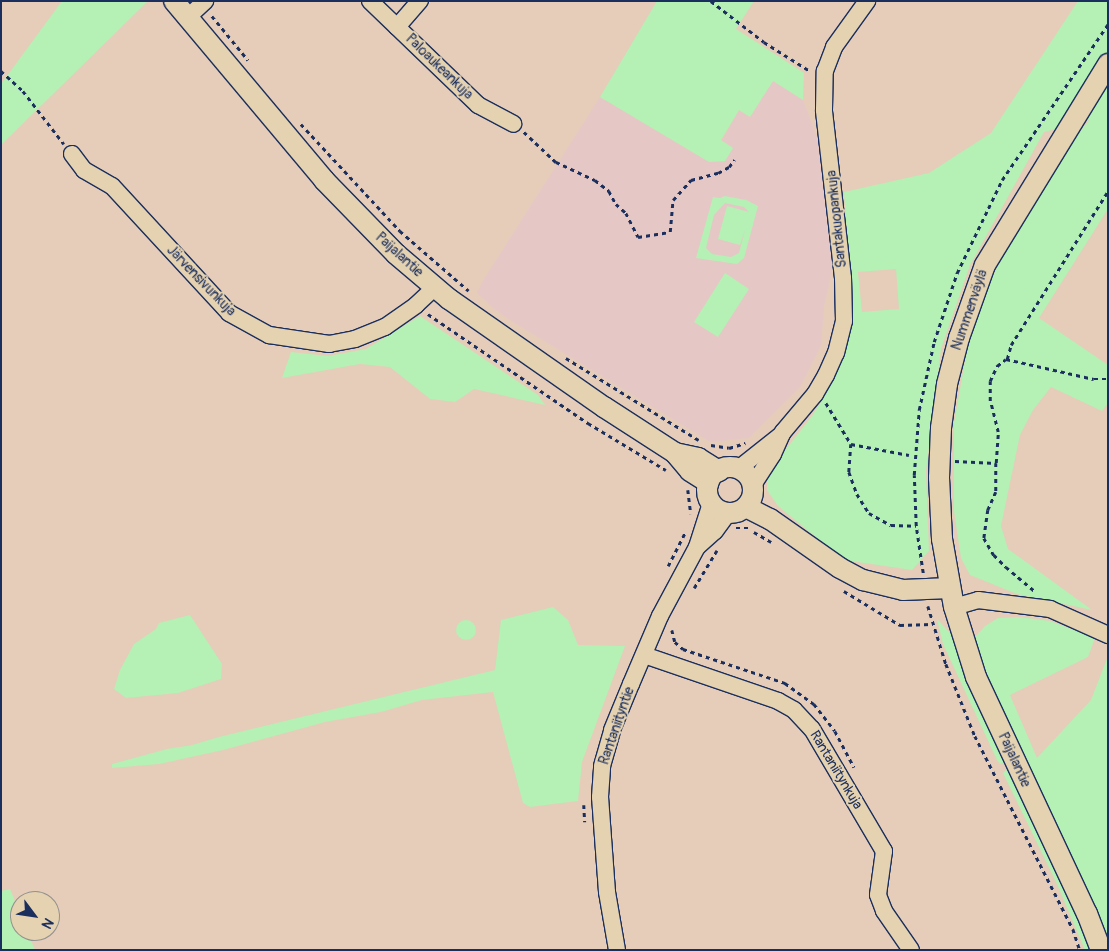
<!DOCTYPE html>
<meta charset="utf-8">
<style>
body{margin:0}
#map{position:relative;width:1109px;height:951px;overflow:hidden;background:#e5cdba;font-family:Pangolin,sans-serif}
div>[style]{position:absolute}
[style*='--x']{left:calc(var(--x)*1px);top:calc(var(--y)*1px);width:calc(var(--w)*1px);rotate:calc(var(--a)*1deg)}
.built>*{inset:0;background:#e5c8c5}
.green>*{inset:0;background:#b5f0b4}
.round{border-radius:50%}
.path>*{height:2.5px;margin-top:-1.25px;transform-origin:0;background:repeating-linear-gradient(90deg,#1b2f5e 0 4px,transparent 0 8px)}
.roads{filter:drop-shadow(1px 0 #1b2f5e) drop-shadow(-1px 0 #1b2f5e) drop-shadow(0 1px #1b2f5e) drop-shadow(0 -1px #1b2f5e)}
.minor>*{height:16px;margin:-8px;padding:0 8px;transform-origin:8px;border-radius:8px;background:#e5d2b0}
.tertiary>*{height:20px;margin:-10px;padding:0 10px;transform-origin:10px;border-radius:10px;background:#e5d2b0}
.tertiary>.ring{margin:-10px;padding:0;box-sizing:content-box;background:none;border:20px solid #e5d2b0;border-radius:50%}
span{translate:-50% -50%;white-space:nowrap;text-align:center;line-height:1.15;-webkit-text-stroke:4px #e5d2b0;paint-order:stroke}
.street-label{font-size:14px;color:#1b2f5e}
.frame{position:absolute;inset:0;border:2px solid #1b2f5e;pointer-events:none}
.north{position:absolute;left:10px;top:891px;width:50px;height:50px;box-sizing:border-box;background:#e5d2b0;border:1px solid #94918f;border-radius:50%;rotate:121deg;font-size:14px;font-weight:700;line-height:20px;text-align:center;color:#1b2f5e}
.north::after{content:'';display:block;margin:auto;width:18px;height:22px;background:#1b2f5e;clip-path:polygon(50% 0,100% 100%,50% 72%,0 100%)}
</style>
<div id="map">
<div class="built">
<div style="clip-path:polygon(773px 80px,803px 100px,820px 146px,834px 261px,824px 307px,821px 346px,801px 386px,749px 438px,710px 442px,513px 322px,493px 308px,477px 293px,484px 279px,600px 97px,710px 162px,739px 110px,750px 117px)"></div>
</div>
<div class="green">
<div style="clip-path:polygon(62px 1px,148px 1px,1px 145px,1px 84px)"></div>
<div style="clip-path:polygon(657px 1px,754px 1px,736px 29px,804px 73px,803px 100px,773px 81px,750px 117px,739px 110px,721px 140px,733px 148px,725px 161px,709px 162px,600px 97px)"></div>
<div style="clip-path:polygon(evenodd,1078px 1px,1108px 1px,1108px 209px,1039px 318px,1108px 365px,1108px 403px,1102px 411px,1051px 387px,1033px 410px,1020px 435px,1001px 526px,1008px 549px,1092px 610px,1017px 594px,970px 575px,961px 558px,954px 511px,954px 423px,971px 327px,1006px 246px,1062px 151px,1090px 120px,1044px 132px,970px 265px,941px 349px,926px 471px,929px 551px,912px 570px,844px 560px,778px 506px,767px 490px,767px 477px,771px 468px,812px 416px,828px 390px,841px 360px,853px 318px,844px 192px,929px 173px,991px 133px,1078px 1px,896px 269px,899px 309px,862px 312px,858px 272px,896px 269px)"></div>
<div style="clip-path:polygon(evenodd,725px 196px,746px 200px,758px 206px,744px 258px,737px 264px,696px 258px,713px 197px,720px 198px,725px 196px,725px 203px,744px 207px,749px 212px,727px 206px,718px 239px,740px 245px,745px 230px,739px 253px,731px 257px,712px 254px,706px 248px,714px 215px,725px 203px)"></div>
<div style="clip-path:polygon(725px 273px,749px 289px,718px 337px,694px 322px)"></div>
<div style="clip-path:polygon(420px 316px,538px 395px,545px 405px,474px 389px,455px 402px,430px 399px,390px 367px,360px 364px,282px 378px,291px 352px,328px 356px,366px 349px)"></div>
<div style="clip-path:polygon(553px 607px,568px 620px,578px 645px,625px 646px,582px 762px,578px 801px,530px 807px,523px 803px,493px 692px,422px 700px,381px 712px,325px 722px,223px 750px,159px 764px,112px 768px,112px 764px,167px 749px,192px 745px,219px 737px,495px 670px,501px 620px)"></div>
<div style="clip-path:polygon(190px 615px,222px 664px,221px 679px,178px 693px,126px 698px,114px 689px,120px 670px,134px 644px,156px 629px,159px 623px)"></div>
<div style="clip-path:polygon(1020px 617px,1050px 621px,1095px 638px,1088px 657px,1010px 695px,1037px 758px,1091px 700px,1108px 656px,1108px 940px,984px 670px,976px 642px,976px 636px,985px 626px,998px 618px)"></div>
<div style="clip-path:polygon(937px 619px,951px 634px,965px 674px,1003px 760px,1003px 763px,1000px 764px,997px 760px,943px 644px)"></div>
<div class="round" style="left:456px;top:620px;width:20px;height:20px"></div>
<div style="clip-path:polygon(1006px 770px,1009px 771px,1048px 847px,1092px 950px,1085px 950px,1057px 884px,1003px 773px)"></div>
<div style="clip-path:polygon(10px 889px,20px 914px,20px 931px,27px 931px,35px 950px,1px 950px,1px 891px)"></div>
</div>
<div class="path">
<div style="--x:711;--y:1;--w:67;--a:37.7"></div>
<div style="--x:764;--y:42;--w:54;--a:32.2"></div>
<div style="--x:212;--y:16;--w:57;--a:50.7"></div>
<div style="--x:1;--y:71;--w:30;--a:42"></div>
<div style="--x:23;--y:91;--w:67;--a:52.3"></div>
<div style="--x:301;--y:124;--w:146;--a:47.2"></div>
<div style="--x:400;--y:231;--w:91;--a:41"></div>
<div style="--x:524;--y:132;--w:44;--a:43.2"></div>
<div style="--x:556;--y:162;--w:43;--a:24.8"></div>
<div style="--x:595;--y:180;--w:18;--a:38"></div>
<div style="--x:609;--y:191;--w:15;--a:62"></div>
<div style="--x:616;--y:204;--w:13;--a:42"></div>
<div style="--x:626;--y:213;--w:27;--a:63"></div>
<div style="--x:638;--y:237;--w:32;--a:-9"></div>
<div style="--x:670;--y:232;--w:32;--a:-85"></div>
<div style="--x:673;--y:200;--w:27;--a:-48"></div>
<div style="--x:691;--y:180;--w:28;--a:-15"></div>
<div style="--x:718;--y:173;--w:13;--a:-29"></div>
<div style="--x:729;--y:167;--w:9;--a:-54"></div>
<div style="--x:428;--y:314;--w:194;--a:34.3"></div>
<div style="--x:588;--y:423;--w:91;--a:31.1"></div>
<div style="--x:566;--y:358;--w:156;--a:31.7"></div>
<div style="--x:1007;--y:359;--w:15;--a:-74"></div>
<div style="--x:1011;--y:345;--w:182;--a:-57.8"></div>
<div style="--x:826;--y:403;--w:48;--a:58.6"></div>
<div style="--x:851;--y:444;--w:59;--a:10.7"></div>
<div style="--x:851;--y:444;--w:28;--a:94"></div>
<div style="--x:849;--y:472;--w:23;--a:70"></div>
<div style="--x:857;--y:494;--w:22;--a:58"></div>
<div style="--x:869;--y:513;--w:25;--a:29"></div>
<div style="--x:891;--y:525;--w:25;--a:2"></div>
<div style="--x:711;--y:445;--w:18;--a:9"></div>
<div style="--x:729;--y:448;--w:17;--a:-17"></div>
<div style="--x:955;--y:461;--w:41;--a:2.8"></div>
<div style="--x:996;--y:463;--w:29;--a:90"></div>
<div style="--x:996;--y:492;--w:20;--a:114"></div>
<div style="--x:988;--y:510;--w:28;--a:98"></div>
<div style="--x:984;--y:538;--w:20;--a:60"></div>
<div style="--x:994;--y:555;--w:17;--a:45"></div>
<div style="--x:1006;--y:567;--w:39;--a:40"></div>
<div style="--x:996;--y:463;--w:31;--a:-86"></div>
<div style="--x:998;--y:432;--w:32;--a:-104"></div>
<div style="--x:990;--y:401;--w:20;--a:-90"></div>
<div style="--x:990;--y:381;--w:17;--a:-65"></div>
<div style="--x:997;--y:366;--w:11;--a:-38"></div>
<div style="--x:1006;--y:359;--w:90;--a:12.8"></div>
<div style="--x:1094;--y:379;--w:14;--a:0"></div>
<div style="--x:688;--y:490;--w:24;--a:83"></div>
<div style="--x:736;--y:528;--w:12;--a:0"></div>
<div style="--x:754;--y:532;--w:20;--a:30"></div>
<div style="--x:668;--y:566;--w:38;--a:-63"></div>
<div style="--x:923;--y:573;--w:48;--a:-98.5"></div>
<div style="--x:916;--y:526;--w:51;--a:-92.2"></div>
<div style="--x:914;--y:475;--w:65;--a:-85.6"></div>
<div style="--x:919;--y:410;--w:70;--a:-77.6"></div>
<div style="--x:934;--y:342;--w:73;--a:-71.6"></div>
<div style="--x:957;--y:273;--w:103;--a:-64.2"></div>
<div style="--x:1002;--y:180;--w:189;--a:-55.8"></div>
<div style="--x:694;--y:588;--w:44;--a:-58.8"></div>
<div style="--x:844;--y:591;--w:66;--a:31.3"></div>
<div style="--x:900;--y:625;--w:32;--a:-2"></div>
<div style="--x:928;--y:606;--w:61;--a:72.8"></div>
<div style="--x:946;--y:664;--w:78;--a:68.1"></div>
<div style="--x:975;--y:736;--w:216;--a:63.1"></div>
<div style="--x:1073;--y:929;--w:22;--a:72"></div>
<div style="--x:672;--y:630;--w:12;--a:76"></div>
<div style="--x:675;--y:642;--w:11;--a:41"></div>
<div style="--x:683;--y:649;--w:108;--a:18.4"></div>
<div style="--x:785;--y:683;--w:36;--a:36"></div>
<div style="--x:814;--y:704;--w:34;--a:52"></div>
<div style="--x:835;--y:731;--w:41;--a:62.2"></div>
<div style="--x:584;--y:805;--w:17;--a:87"></div>
</div>
<div class="roads">
<div class="minor">
<div style="--x:370;--y:1;--w:150;--a:43.9"></div>
<div style="--x:478;--y:105;--w:40;--a:28"></div>
<div style="--x:187;--y:18;--w:25;--a:-43"></div>
<div style="--x:397;--y:27;--w:35;--a:-49"></div>
<div style="--x:72;--y:154;--w:20;--a:53"></div>
<div style="--x:84;--y:170;--w:32;--a:30"></div>
<div style="--x:112;--y:186;--w:173;--a:47.3"></div>
<div style="--x:229;--y:313;--w:46;--a:28.8"></div>
<div style="--x:269;--y:335;--w:61;--a:8.5"></div>
<div style="--x:329;--y:344;--w:26;--a:-11"></div>
<div style="--x:355;--y:339;--w:32;--a:-22"></div>
<div style="--x:385;--y:327;--w:38;--a:-35"></div>
<div style="--x:416;--y:305;--w:26;--a:-43"></div>
<div style="--x:738;--y:469;--w:56;--a:-38.5"></div>
<div style="--x:753;--y:485;--w:37;--a:-57"></div>
<div style="--x:773;--y:454;--w:24;--a:-66"></div>
<div style="--x:783;--y:432;--w:50;--a:-49.9"></div>
<div style="--x:815;--y:394;--w:22;--a:-60"></div>
<div style="--x:826;--y:375;--w:24;--a:-66"></div>
<div style="--x:836;--y:353;--w:33;--a:-76"></div>
<div style="--x:844;--y:321;--w:43;--a:-91.3"></div>
<div style="--x:843;--y:278;--w:169;--a:-96.5"></div>
<div style="--x:824;--y:110;--w:39;--a:-89"></div>
<div style="--x:825;--y:71;--w:26;--a:-69"></div>
<div style="--x:834;--y:47;--w:57;--a:-54.3"></div>
<div style="--x:697;--y:547;--w:24;--a:-42"></div>
<div style="--x:715;--y:531;--w:22;--a:-54"></div>
<div style="--x:954;--y:607;--w:25;--a:-16"></div>
<div style="--x:978;--y:600;--w:73;--a:7.1"></div>
<div style="--x:1050;--y:609;--w:64;--a:24.1"></div>
<div style="--x:644;--y:655;--w:142;--a:18.9"></div>
<div style="--x:778;--y:701;--w:18;--a:29"></div>
<div style="--x:794;--y:710;--w:26;--a:47"></div>
<div style="--x:812;--y:729;--w:142;--a:59.5"></div>
<div style="--x:884;--y:851;--w:44;--a:97.8"></div>
<div style="--x:878;--y:895;--w:17;--a:69"></div>
<div style="--x:884;--y:911;--w:47;--a:55.3"></div>
<div style="--x:617;--y:950;--w:59;--a:-99.8"></div>
<div style="--x:607;--y:892;--w:95;--a:-94.2"></div>
<div style="--x:600;--y:797;--w:31;--a:-86"></div>
<div style="--x:602;--y:766;--w:37;--a:-74"></div>
<div style="--x:612;--y:730;--w:50;--a:-67.6"></div>
<div style="--x:631;--y:684;--w:74;--a:-66.9"></div>
<div style="--x:660;--y:616;--w:78;--a:-61.8"></div>
<div style="--x:697;--y:547;--w:46;--a:-72.3"></div>
</div>
<div class="tertiary">
<div style="--x:174;--y:1;--w:234;--a:50"></div>
<div style="--x:324;--y:180;--w:103;--a:45.8"></div>
<div style="--x:396;--y:254;--w:70;--a:40.3"></div>
<div style="--x:449;--y:299;--w:189;--a:34.9"></div>
<div style="--x:604;--y:407;--w:85;--a:32.9"></div>
<div style="--x:675;--y:453;--w:23;--a:50"></div>
<div style="--x:690;--y:471;--w:22;--a:32"></div>
<div style="--x:675;--y:453;--w:24;--a:12"></div>
<div style="--x:698;--y:458;--w:25;--a:32"></div>
<div class="ring" style="left:707px;top:467px;width:26px;height:26px"></div>
<div style="--x:746;--y:507;--w:27;--a:27"></div>
<div style="--x:770;--y:519;--w:85;--a:35"></div>
<div style="--x:840;--y:568;--w:26;--a:28"></div>
<div style="--x:863;--y:580;--w:41;--a:14"></div>
<div style="--x:903;--y:590;--w:47;--a:-2.4"></div>
<div style="--x:1101;--y:950;--w:39;--a:-111"></div>
<div style="--x:1087;--y:914;--w:262;--a:-115.1"></div>
<div style="--x:976;--y:677;--w:73;--a:-107.4"></div>
<div style="--x:954;--y:607;--w:69;--a:-100"></div>
<div style="--x:942;--y:539;--w:61;--a:-92.8"></div>
<div style="--x:939;--y:478;--w:50;--a:-87.7"></div>
<div style="--x:941;--y:428;--w:44;--a:-82.2"></div>
<div style="--x:947;--y:384;--w:48;--a:-75.4"></div>
<div style="--x:959;--y:338;--w:77;--a:-70.4"></div>
<div style="--x:985;--y:265;--w:236;--a:-58.5"></div>
</div>
</div>
<div class="street-label">
<span style="left:439px;top:67px;rotate:44deg">Paloaukeankuja</span>
<span style="left:837px;top:219px;rotate:-96deg">Santakuopankuja</span>
<span style="left:399px;top:255px;rotate:42deg">Paijalantie</span>
<span style="left:201px;top:281px;rotate:46deg">Järvensivunkuja</span>
<span style="left:970px;top:310px;rotate:-71deg">Nummenväylä</span>
<span style="left:617px;top:726px;rotate:-71deg">Rantaniityntie</span>
<span style="left:1014px;top:760px;rotate:65deg">Paijalantie</span>
<span style="left:836px;top:770px;rotate:59deg">Rantaniitynkuja</span>
</div>
<div class="frame"></div>
<div class="north">N</div>
</div>
